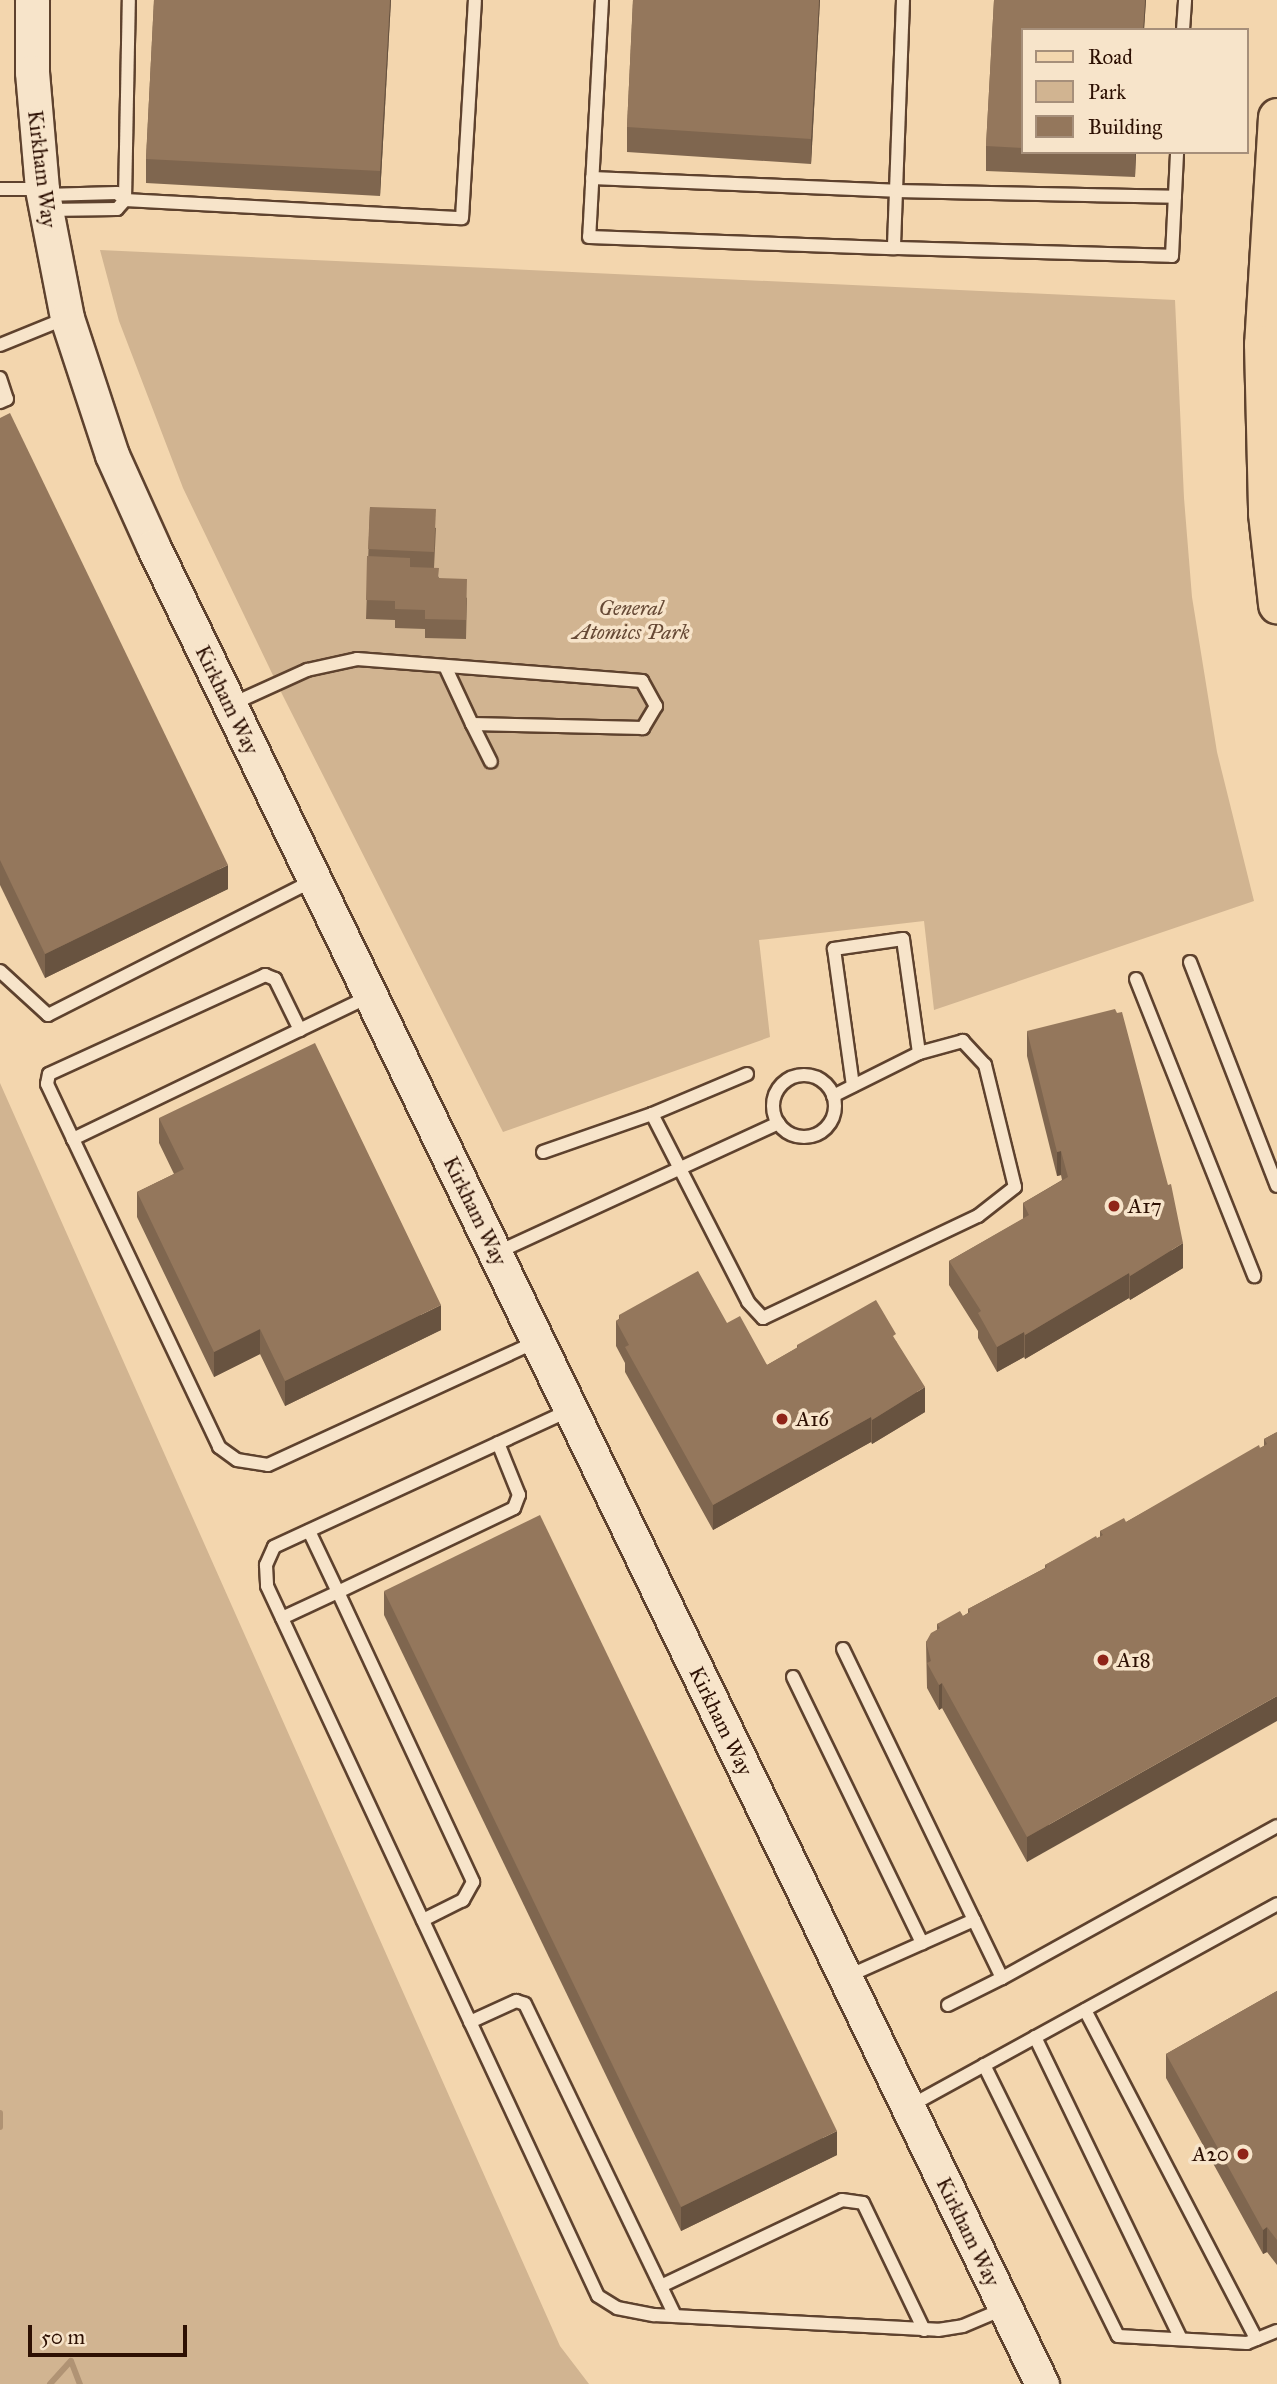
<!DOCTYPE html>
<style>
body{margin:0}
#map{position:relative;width:1277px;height:2384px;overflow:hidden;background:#f3d6ae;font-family:"IM FELL Great Primer",serif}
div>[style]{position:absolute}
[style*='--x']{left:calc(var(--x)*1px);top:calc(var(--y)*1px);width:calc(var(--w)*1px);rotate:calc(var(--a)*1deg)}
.green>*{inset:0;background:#d1b491}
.stream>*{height:6px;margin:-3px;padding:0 3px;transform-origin:3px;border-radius:3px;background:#b09374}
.roads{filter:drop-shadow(2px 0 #5e422e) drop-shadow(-2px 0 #5e422e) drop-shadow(0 2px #5e422e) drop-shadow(0 -2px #5e422e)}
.service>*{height:12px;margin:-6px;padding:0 6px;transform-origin:6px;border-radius:6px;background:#f7e4ca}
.service>.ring{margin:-6px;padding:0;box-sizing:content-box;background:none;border:12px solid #f7e4ca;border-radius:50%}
.secondary>*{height:33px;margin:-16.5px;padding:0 16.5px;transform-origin:16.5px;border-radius:16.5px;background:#f7e4ca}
.primary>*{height:37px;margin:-18.5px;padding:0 18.5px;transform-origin:18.5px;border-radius:18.5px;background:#f3d6ae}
.wall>*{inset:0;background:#7f664f}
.shaded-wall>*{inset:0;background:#685340}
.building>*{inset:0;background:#94775c}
.dots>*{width:19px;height:19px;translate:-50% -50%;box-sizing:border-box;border:4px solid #f7e4ca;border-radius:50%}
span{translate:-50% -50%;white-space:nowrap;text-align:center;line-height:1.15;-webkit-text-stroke:7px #f7e4ca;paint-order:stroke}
.street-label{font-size:21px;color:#2d1003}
.park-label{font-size:21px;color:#664935;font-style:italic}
.poi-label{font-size:21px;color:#2d1003}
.left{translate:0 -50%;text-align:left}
.right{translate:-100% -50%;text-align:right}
.legend{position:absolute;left:1021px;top:28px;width:228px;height:126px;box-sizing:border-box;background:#f7e4ca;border:2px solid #a68f7a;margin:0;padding:9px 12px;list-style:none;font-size:21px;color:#2d1003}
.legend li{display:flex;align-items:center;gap:14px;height:35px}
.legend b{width:35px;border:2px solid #a68f7a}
.scale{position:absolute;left:28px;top:2325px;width:159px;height:32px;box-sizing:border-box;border:4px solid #2d1003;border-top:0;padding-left:9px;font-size:21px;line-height:24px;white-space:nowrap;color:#2d1003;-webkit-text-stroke:5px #f7e4ca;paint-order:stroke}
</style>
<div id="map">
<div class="green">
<div style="clip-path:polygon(100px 250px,1175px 300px,1184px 498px,1192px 597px,1217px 752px,1254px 901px,934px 1010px,924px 921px,759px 940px,770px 1037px,503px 1132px,281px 692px,183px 488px,119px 321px)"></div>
<div style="clip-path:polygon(0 1083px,560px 2346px,589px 2384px,0 2384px)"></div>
</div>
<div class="stream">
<div style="--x:0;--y:2113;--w:14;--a:90"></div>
<div style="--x:50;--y:2384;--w:31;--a:-48"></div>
<div style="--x:71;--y:2361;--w:25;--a:69"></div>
</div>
<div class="roads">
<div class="service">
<div style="--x:602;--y:0;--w:237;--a:93.1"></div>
<div style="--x:589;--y:237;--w:305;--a:2.1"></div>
<div style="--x:903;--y:0;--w:248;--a:92.1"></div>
<div style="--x:894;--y:248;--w:278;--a:1.6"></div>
<div style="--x:1172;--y:256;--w:104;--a:-87.2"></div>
<div style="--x:1183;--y:30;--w:30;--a:-86"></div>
<div style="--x:592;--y:178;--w:304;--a:2.4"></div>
<div style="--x:896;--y:191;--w:279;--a:1.2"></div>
<div style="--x:0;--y:189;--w:42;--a:0"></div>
<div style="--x:44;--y:195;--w:73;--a:-1.6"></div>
<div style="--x:117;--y:193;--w:11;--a:41"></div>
<div style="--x:125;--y:200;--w:337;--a:3.1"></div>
<div style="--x:462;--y:218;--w:218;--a:-86.6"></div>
<div style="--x:46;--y:210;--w:71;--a:-0.8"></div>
<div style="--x:117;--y:209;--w:12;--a:-48"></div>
<div style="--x:125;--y:200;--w:200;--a:-88.9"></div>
<div style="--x:0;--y:345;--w:69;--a:-22.1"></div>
<div style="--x:0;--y:378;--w:22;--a:72"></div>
<div style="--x:7;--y:399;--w:8;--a:157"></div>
<div style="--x:230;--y:705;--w:85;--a:-24.4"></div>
<div style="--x:307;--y:670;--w:51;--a:-12.4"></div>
<div style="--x:357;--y:659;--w:286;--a:4.4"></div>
<div style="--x:642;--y:681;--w:29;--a:61"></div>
<div style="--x:656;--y:706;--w:26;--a:121"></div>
<div style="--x:643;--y:728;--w:171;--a:-178.7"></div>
<div style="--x:472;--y:724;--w:64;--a:-115"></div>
<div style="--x:472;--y:724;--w:42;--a:63.4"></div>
<div style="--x:1190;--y:962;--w:240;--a:68.8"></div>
<div style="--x:0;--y:971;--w:65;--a:42.5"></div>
<div style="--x:48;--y:1015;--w:298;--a:-26.9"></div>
<div style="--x:1136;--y:979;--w:320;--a:68.3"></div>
<div style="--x:370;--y:996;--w:330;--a:154.3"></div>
<div style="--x:73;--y:1139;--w:341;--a:64.6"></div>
<div style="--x:219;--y:1447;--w:22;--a:36"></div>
<div style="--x:237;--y:1460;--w:31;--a:9"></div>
<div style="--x:268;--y:1465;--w:294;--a:-24.7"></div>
<div style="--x:747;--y:1074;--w:103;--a:157.2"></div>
<div style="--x:652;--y:1114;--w:211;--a:62.9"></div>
<div style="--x:748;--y:1302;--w:22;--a:47"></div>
<div style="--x:763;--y:1318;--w:238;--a:-25.4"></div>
<div style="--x:978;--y:1216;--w:47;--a:-38.1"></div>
<div style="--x:1015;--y:1187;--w:126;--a:-103.8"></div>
<div style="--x:985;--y:1065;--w:33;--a:-133"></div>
<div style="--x:963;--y:1041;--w:46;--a:164.7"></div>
<div class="ring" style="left:773px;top:1075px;width:50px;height:50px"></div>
<div style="--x:833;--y:1096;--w:96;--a:-26.6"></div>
<div style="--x:919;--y:1053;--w:115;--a:-98"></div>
<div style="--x:903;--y:939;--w:70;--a:171.8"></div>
<div style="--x:834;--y:949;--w:138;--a:82.1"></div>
<div style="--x:73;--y:1139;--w:61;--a:-115.3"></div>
<div style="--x:47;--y:1084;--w:10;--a:-79"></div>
<div style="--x:49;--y:1074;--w:238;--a:-24.6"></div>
<div style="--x:265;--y:975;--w:11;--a:22"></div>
<div style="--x:275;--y:979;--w:57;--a:63.9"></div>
<div style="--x:543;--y:1152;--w:115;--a:-19.2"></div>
<div style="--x:496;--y:1253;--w:311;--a:-24.7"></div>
<div style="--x:570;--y:1410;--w:326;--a:155.2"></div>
<div style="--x:274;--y:1547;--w:20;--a:114"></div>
<div style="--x:266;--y:1565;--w:21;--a:87"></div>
<div style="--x:267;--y:1586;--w:783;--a:65.01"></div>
<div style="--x:598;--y:2296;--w:22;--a:32"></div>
<div style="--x:617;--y:2308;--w:38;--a:11"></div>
<div style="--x:654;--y:2315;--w:284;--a:3"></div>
<div style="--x:938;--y:2330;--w:25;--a:-9"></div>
<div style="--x:963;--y:2326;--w:43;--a:-23"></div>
<div style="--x:309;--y:1531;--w:68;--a:64.6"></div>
<div style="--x:338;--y:1592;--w:195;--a:-25.5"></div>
<div style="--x:514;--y:1508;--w:14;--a:-69"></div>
<div style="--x:519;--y:1495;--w:56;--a:-112"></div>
<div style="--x:282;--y:1618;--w:62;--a:-24.9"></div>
<div style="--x:338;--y:1592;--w:320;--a:65"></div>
<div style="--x:473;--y:1882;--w:21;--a:119"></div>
<div style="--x:463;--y:1900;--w:45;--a:153.4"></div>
<div style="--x:843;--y:1649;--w:301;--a:64.2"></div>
<div style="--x:974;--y:1920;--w:140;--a:156"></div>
<div style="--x:793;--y:1677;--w:296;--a:64.1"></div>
<div style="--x:1002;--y:1978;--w:314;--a:-28.9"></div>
<div style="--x:948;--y:2005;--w:60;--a:-26.6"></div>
<div style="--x:1002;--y:1978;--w:64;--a:-115.8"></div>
<div style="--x:1085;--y:2010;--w:371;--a:62.5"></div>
<div style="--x:470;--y:2022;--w:51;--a:-24.5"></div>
<div style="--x:516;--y:2001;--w:9;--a:18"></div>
<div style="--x:525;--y:2004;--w:346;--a:64.3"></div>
<div style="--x:1035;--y:2037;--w:335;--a:64.2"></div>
<div style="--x:984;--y:2065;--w:302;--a:63.7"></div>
<div style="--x:1118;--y:2336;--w:129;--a:3.1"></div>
<div style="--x:1247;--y:2343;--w:32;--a:-22"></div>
<div style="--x:910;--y:2106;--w:419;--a:-28.8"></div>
<div style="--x:661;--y:2286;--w:200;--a:-25.4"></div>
<div style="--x:842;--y:2200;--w:21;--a:8"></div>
<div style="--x:863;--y:2203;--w:141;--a:64.3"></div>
</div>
<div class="secondary">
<div style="--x:32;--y:0;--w:72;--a:90"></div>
<div style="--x:32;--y:72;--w:117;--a:85.1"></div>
<div style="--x:42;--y:189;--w:131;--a:79"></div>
<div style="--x:67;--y:318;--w:144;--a:71.8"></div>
<div style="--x:112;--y:455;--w:100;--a:65.7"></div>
<div style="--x:153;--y:546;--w:2042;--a:64.19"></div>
</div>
<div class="primary">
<div style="--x:1277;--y:117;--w:227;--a:93.5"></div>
<div style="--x:1263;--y:344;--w:169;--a:88.6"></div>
<div style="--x:1267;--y:513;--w:92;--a:83.7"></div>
</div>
</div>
<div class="wall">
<div style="clip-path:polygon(154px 0,391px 0,380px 196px,146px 183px,146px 159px)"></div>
<div style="clip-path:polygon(633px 0,820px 0,811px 164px,627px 152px,627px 127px)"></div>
<div style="clip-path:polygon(994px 0,1146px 0,1144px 30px,1023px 30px,1023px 152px,1136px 152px,1135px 177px,986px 171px,986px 146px)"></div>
<div style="clip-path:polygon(0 418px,228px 889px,45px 978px,0 885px)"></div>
<div style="clip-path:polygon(370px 507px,436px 528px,434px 568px,439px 578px,467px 598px,466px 639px,425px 638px,425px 629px,395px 628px,395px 620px,366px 619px)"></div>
<div style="clip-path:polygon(1027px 1031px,1183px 1268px,1130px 1300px,1129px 1298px,1025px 1359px,1024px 1357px,997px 1372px,978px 1338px,978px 1331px,949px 1285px,949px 1261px,1023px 1219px,1023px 1203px,1062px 1180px,1061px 1175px,1057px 1176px,1027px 1056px)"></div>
<div style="clip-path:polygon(159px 1118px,441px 1330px,285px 1406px,260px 1354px,214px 1377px,137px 1217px,137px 1192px,174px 1174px,159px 1143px)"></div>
<div style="clip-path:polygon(619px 1315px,727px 1323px,767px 1365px,797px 1348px,797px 1345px,896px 1341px,925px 1412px,872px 1444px,871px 1442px,713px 1530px,625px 1372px,625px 1363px,616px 1346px,616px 1321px,619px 1319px)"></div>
<div style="clip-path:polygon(1277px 1432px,1027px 1862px,942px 1708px,939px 1710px,927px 1688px,926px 1642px,937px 1630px,937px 1624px,963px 1616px,968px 1613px,968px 1609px,1045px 1568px,1045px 1565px,1100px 1537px,1100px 1531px,1126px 1522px,1260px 1448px,1264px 1446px,1264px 1439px)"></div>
<div style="clip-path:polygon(384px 1591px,837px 2155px,681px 2231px,384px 1615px)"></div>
<div style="clip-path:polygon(1277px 1991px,1277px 2265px,1267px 2252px,1263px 2254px,1166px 2078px,1166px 2054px)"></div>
</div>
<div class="shaded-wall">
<div style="clip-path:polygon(390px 0,391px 0,380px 196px,380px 171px)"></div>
<div style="clip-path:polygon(819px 0,820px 0,811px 164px,811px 139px)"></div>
<div style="clip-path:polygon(1145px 0,1146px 0,1144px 30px,1143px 30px)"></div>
<div style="clip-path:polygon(1135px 152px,1136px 152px,1135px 177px)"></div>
<div style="clip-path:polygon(228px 865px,228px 889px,45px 978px,45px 954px)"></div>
<div style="clip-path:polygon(1061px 1151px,1061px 1175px,1057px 1176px,1057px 1152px)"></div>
<div style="clip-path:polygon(1183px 1243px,1183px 1268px,1130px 1300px,1130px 1276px)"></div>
<div style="clip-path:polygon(1129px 1273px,1129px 1298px,1025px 1359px,1025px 1335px)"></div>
<div style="clip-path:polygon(441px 1305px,441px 1330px,285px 1406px,285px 1381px)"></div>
<div style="clip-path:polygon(260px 1329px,260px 1354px,214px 1377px,214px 1352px)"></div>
<div style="clip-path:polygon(1024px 1332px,1024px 1357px,997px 1372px,997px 1347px)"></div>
<div style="clip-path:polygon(925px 1387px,925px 1412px,872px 1444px,872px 1420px)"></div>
<div style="clip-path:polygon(871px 1417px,871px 1442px,713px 1530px,713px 1505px)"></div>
<div style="clip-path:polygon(942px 1683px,942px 1708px,939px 1710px,939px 1685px)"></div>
<div style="clip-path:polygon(1277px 1696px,1277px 1721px,1027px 1862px,1027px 1837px)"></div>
<div style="clip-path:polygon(837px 2131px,837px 2155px,681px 2231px,681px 2207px)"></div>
<div style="clip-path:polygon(1267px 2227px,1267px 2252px,1263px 2254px,1263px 2230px)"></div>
</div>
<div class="building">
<div style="clip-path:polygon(154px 0,390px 0,380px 171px,146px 159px)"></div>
<div style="clip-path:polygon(633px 0,819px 0,811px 139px,627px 127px)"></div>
<div style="clip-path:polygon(994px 0,1145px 0,1143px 30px,1023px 30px,1023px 148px,986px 146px)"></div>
<div style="clip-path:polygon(10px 413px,228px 865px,45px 954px,0 860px,0 418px)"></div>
<div style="clip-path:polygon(370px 507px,436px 509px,434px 552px,368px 549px)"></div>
<div style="clip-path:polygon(367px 556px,410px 558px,410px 567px,439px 568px,438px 578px,467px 579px,466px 620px,425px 619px,425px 610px,395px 609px,395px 601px,366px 600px)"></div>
<div style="clip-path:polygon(1115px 1009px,1117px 1013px,1122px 1012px,1168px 1185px,1171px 1184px,1183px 1243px,1130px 1276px,1129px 1273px,1025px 1335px,1024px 1332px,997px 1347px,978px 1313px,981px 1311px,949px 1261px,1029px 1215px,1023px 1203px,1068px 1177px,1061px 1151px,1057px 1152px,1027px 1031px)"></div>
<div style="clip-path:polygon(315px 1043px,441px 1305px,285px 1381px,260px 1329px,214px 1352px,137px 1192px,184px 1169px,159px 1118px)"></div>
<div style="clip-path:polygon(698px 1271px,727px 1323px,740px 1316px,767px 1365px,798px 1347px,797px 1345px,876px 1300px,896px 1334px,893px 1336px,925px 1387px,872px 1420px,871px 1417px,713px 1505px,625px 1347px,629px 1345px,616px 1321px,620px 1318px,619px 1315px)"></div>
<div style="clip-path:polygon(1277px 1432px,1277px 1696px,1027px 1837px,942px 1683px,939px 1685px,927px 1663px,931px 1661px,926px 1642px,931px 1633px,940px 1628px,937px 1624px,960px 1611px,963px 1616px,970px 1612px,968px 1609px,1047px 1567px,1045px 1565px,1096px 1536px,1097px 1538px,1103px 1535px,1100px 1531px,1124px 1518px,1126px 1522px,1259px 1445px,1260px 1448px,1267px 1444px,1264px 1439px)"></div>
<div style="clip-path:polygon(540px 1515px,837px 2131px,681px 2207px,384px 1591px)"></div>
<div style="clip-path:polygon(1277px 1991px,1277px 2240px,1267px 2227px,1263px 2230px,1166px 2054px)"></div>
</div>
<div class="dots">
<div style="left:1114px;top:1206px;background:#8f2418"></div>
<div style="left:782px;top:1419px;background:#8f2418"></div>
<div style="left:1103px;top:1660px;background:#8f2418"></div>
<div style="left:1243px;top:2154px;background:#8f2418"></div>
</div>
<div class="street-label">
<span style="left:42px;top:169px;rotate:83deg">Kirkham Way</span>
<span style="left:227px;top:700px;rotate:64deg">Kirkham Way</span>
<span style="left:475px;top:1211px;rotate:64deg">Kirkham Way</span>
<span style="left:721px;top:1721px;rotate:64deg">Kirkham Way</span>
<span style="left:968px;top:2232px;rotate:64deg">Kirkham Way</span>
</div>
<div class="park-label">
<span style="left:631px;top:620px">General<br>Atomics Park</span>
</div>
<div class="poi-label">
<span class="left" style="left:1128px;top:1206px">A17</span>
<span class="left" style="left:796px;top:1419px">A16</span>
<span class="left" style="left:1117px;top:1660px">A18</span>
<span class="right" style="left:1229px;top:2154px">A20</span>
</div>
<ul class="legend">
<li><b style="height:9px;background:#f3d6ae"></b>Road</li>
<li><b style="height:19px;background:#d1b491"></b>Park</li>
<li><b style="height:19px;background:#94775c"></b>Building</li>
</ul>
<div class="scale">50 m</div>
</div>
